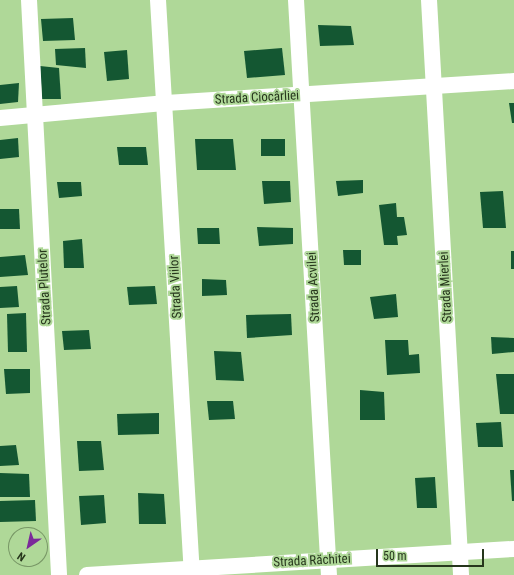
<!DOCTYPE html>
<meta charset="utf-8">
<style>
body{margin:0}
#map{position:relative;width:514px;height:575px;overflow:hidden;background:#afd898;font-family:"Roboto Condensed",sans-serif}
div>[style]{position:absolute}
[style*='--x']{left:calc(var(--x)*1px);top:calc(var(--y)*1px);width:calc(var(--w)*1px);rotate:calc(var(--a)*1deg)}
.building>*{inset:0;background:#145732}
.street>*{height:16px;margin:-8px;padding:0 8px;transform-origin:8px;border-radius:8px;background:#fff}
span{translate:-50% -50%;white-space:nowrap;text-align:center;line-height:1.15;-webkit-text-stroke:4px #afd898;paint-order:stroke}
.street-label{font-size:13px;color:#26361c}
.north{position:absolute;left:8px;top:527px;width:40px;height:40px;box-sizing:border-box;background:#afd898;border:1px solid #789766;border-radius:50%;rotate:214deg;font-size:11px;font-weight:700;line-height:16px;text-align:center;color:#26361c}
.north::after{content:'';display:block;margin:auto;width:14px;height:18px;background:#7b2a9a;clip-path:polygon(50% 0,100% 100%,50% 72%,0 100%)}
.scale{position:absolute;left:376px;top:549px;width:108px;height:18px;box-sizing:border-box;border:2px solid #26361c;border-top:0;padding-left:5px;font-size:12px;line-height:14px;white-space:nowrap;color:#26361c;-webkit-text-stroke:3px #afd898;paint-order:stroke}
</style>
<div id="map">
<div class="building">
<div style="clip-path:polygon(73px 18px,75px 40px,43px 41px,41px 19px)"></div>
<div style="clip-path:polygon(318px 25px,351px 26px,354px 45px,320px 46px)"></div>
<div style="clip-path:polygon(85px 48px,86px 68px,56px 65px,55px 49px)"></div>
<div style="clip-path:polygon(282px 48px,285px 75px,247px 78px,244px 51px)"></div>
<div style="clip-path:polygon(127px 50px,129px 79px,107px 81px,104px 52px)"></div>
<div style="clip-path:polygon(40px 66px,59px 68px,61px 99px,42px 99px)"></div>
<div style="clip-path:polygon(19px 83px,18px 102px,0 104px,0 85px)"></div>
<div style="clip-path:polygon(509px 103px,514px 103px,514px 123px,512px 123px)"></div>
<div style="clip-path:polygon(18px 138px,19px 157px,0 159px,0 140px)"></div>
<div style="clip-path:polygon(195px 139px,233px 139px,236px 170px,197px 170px)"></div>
<div style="clip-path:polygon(261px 139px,285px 139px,285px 156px,261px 156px)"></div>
<div style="clip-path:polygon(117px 147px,146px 147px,148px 165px,119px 165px)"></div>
<div style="clip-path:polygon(363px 180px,363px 193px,338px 196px,336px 181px)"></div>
<div style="clip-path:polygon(262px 181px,290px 181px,291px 202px,264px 204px)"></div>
<div style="clip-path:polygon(57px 182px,81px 182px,82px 196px,59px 198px)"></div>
<div style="clip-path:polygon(503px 191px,506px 228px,483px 228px,480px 192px)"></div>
<div style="clip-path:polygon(396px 203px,397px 217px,404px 217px,407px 235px,397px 236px,398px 245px,384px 245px,379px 205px)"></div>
<div style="clip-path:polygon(0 209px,19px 209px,20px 229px,0 229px)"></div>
<div style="clip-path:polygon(257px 227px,293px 228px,293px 244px,259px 246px)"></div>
<div style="clip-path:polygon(197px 228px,219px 228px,220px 244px,198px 244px)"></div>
<div style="clip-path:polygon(82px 239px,84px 268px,64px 268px,63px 241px)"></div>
<div style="clip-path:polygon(343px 250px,361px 250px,361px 265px,344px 265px)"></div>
<div style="clip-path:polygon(511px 251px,514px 251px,514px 269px,511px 269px)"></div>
<div style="clip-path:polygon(25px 255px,28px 275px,0 277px,0 257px)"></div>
<div style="clip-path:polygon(202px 279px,226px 280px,227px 295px,202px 296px)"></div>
<div style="clip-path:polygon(17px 286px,19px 307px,0 308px,0 287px)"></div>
<div style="clip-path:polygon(155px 286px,157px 304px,129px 305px,127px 287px)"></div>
<div style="clip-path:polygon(396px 294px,398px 317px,374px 319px,370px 297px)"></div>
<div style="clip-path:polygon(26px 313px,27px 352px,8px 352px,7px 314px)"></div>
<div style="clip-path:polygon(291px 314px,292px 335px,247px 338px,246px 315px)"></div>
<div style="clip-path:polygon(89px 330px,91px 349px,64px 350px,62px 331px)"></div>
<div style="clip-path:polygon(491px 337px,514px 338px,514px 352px,492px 354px)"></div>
<div style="clip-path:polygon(385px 340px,408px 340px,409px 355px,419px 354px,420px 373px,387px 375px)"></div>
<div style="clip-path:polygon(214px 351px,241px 352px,244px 381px,216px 380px)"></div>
<div style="clip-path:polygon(4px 369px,30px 369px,30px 393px,6px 394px)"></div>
<div style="clip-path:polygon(496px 374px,514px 374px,514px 414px,500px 414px)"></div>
<div style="clip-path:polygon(360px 390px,384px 392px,385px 420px,360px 420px)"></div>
<div style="clip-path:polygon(207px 401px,233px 401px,235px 419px,209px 420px)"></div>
<div style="clip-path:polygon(159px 413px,159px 434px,118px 435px,117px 414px)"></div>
<div style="clip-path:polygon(501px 422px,503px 447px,478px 447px,476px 423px)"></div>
<div style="clip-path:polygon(77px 441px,101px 441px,104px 470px,79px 471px)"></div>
<div style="clip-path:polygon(16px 445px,19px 465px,0 466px,0 446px)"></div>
<div style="clip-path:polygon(510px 470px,514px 470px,514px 501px,512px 501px)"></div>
<div style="clip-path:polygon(0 473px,29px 474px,30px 497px,0 497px)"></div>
<div style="clip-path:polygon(435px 477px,437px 508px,417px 508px,415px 478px)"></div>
<div style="clip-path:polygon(138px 493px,164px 494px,166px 524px,139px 524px)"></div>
<div style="clip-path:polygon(104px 495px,106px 523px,81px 525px,79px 496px)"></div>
<div style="clip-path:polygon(35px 500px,36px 521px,0 522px,0 501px)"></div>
</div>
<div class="street">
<div style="--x:29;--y:0;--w:576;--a:87.01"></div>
<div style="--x:158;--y:0;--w:576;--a:86.62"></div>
<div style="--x:296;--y:0;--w:576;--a:86.72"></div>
<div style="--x:429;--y:0;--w:576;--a:86.81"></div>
<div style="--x:0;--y:118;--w:167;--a:-5.2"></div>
<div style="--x:166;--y:103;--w:349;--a:-3.6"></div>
<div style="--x:87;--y:575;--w:428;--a:-3.5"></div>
</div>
<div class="street-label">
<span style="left:257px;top:98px;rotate:-3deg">Strada Ciocârliei</span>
<span style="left:45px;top:287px;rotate:-93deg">Strada Plutelor</span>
<span style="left:176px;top:287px;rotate:-93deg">Strada Viilor</span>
<span style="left:314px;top:287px;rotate:-93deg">Strada Acvilei</span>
<span style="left:446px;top:287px;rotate:-93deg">Strada Mierlei</span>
<span style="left:312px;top:561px;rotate:-3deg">Strada Răchitei</span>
</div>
<div class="north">N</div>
<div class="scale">50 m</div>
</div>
